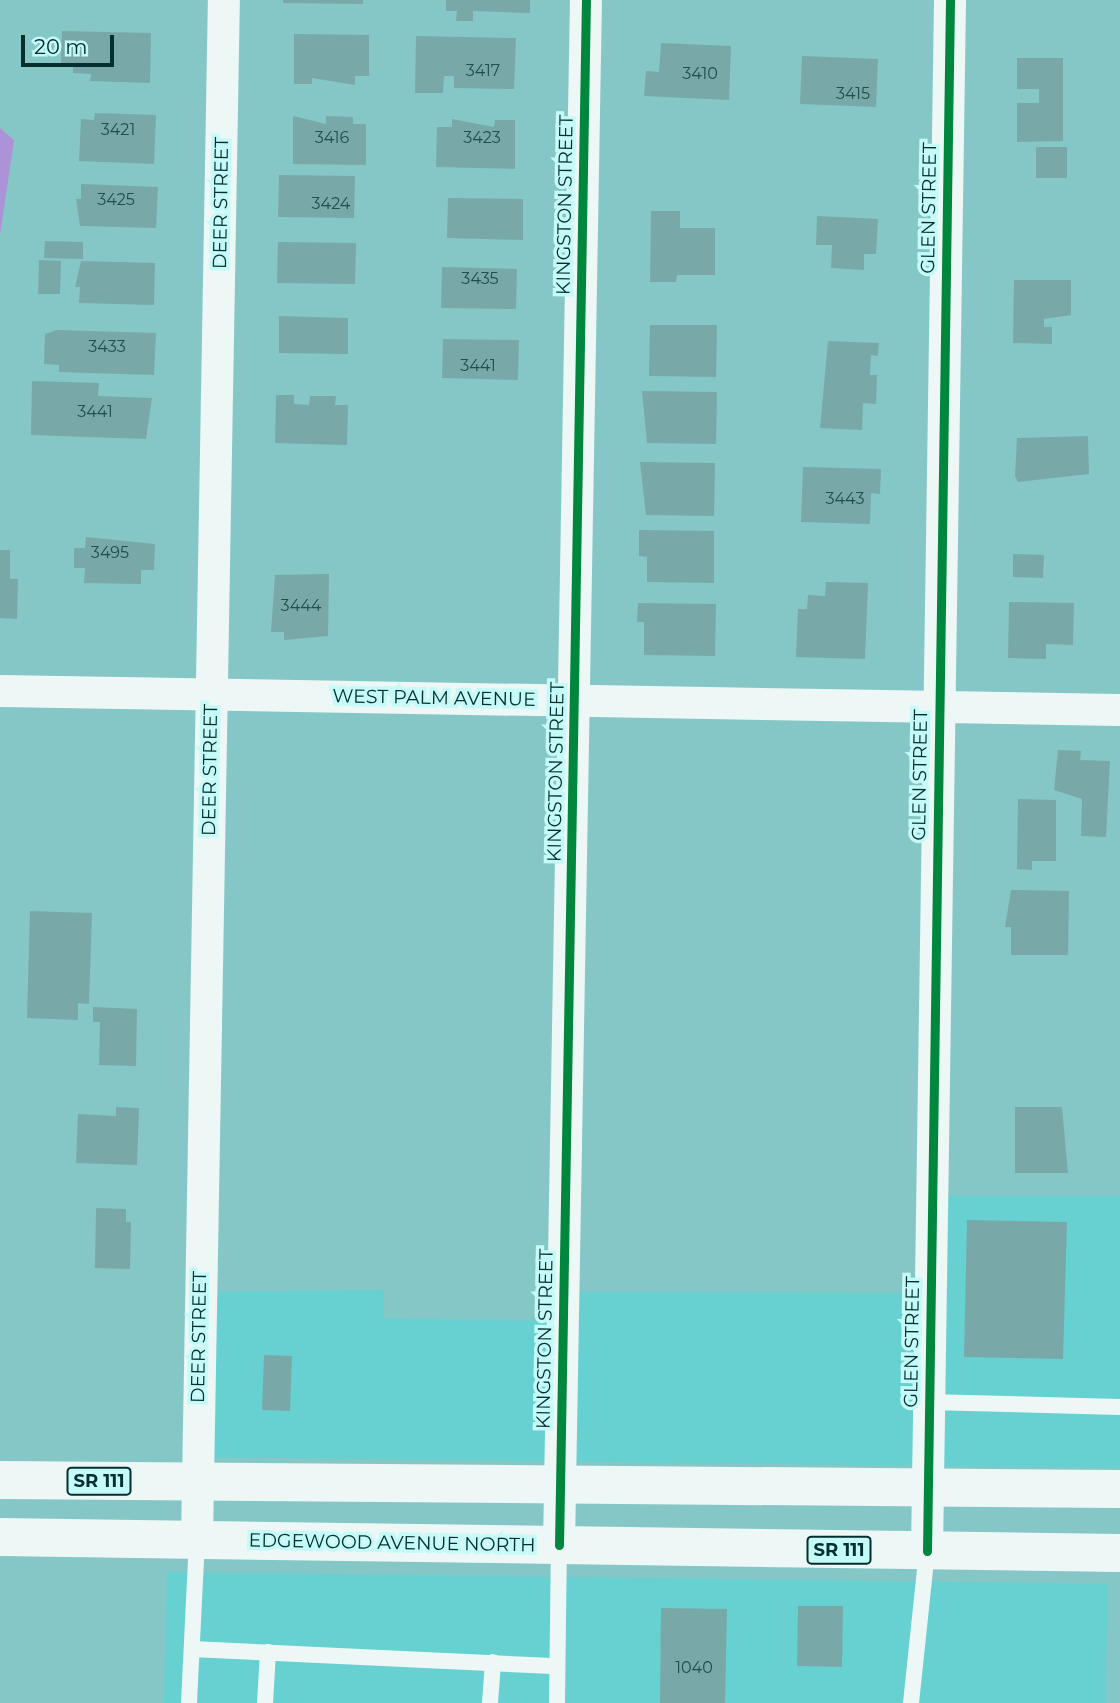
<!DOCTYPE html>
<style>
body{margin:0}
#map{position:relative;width:1120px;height:1703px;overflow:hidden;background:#85c7c6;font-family:Montserrat,sans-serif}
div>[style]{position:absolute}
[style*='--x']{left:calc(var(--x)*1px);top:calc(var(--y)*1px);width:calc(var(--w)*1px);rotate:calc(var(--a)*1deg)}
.built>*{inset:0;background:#66d1d0}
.water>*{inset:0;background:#ac92d7}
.building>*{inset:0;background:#78a9a8}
.lane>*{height:16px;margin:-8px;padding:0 8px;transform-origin:8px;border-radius:8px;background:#edf7f6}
.street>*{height:32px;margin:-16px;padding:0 16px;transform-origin:16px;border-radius:16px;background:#edf7f6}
.primary>*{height:38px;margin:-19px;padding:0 19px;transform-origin:19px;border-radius:19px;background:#edf7f6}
.cycleway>*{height:9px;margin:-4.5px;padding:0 4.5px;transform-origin:4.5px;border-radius:4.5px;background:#00873e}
span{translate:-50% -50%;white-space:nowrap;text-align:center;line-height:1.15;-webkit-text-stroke:7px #c4faf8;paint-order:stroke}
.number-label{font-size:16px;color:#224e4c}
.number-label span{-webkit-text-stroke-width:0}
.shield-label span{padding:2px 5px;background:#c4faf8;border:2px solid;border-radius:5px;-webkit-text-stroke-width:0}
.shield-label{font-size:18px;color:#052f2e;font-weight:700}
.street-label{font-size:19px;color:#052f2e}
.scale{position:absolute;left:21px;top:35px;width:93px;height:32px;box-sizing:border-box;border:4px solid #052f2e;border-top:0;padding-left:9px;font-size:21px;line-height:24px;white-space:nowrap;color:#052f2e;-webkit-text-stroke:5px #c4faf8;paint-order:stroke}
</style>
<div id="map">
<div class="built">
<div style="clip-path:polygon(918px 1196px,1120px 1196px,1120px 1468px,185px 1457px,191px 1292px,384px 1290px,384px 1318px,551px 1321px,552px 1292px,917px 1293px)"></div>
<div style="clip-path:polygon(167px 1572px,1108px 1584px,1105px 1703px,164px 1703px)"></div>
</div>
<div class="water">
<div style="clip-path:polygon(0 128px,14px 140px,0 235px)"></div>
</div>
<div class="building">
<div style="clip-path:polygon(283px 0,363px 0,363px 4px,283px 3px)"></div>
<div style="clip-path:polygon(446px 0,530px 0,530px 13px,473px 11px,473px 21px,456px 21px,457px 11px,446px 11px)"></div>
<div style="clip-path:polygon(62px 31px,151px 33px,150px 83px,90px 81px,91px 74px,73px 73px,73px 64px,61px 63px)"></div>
<div style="clip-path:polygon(294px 34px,369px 35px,369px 76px,355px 76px,355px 85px,312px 78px,312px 84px,294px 84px)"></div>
<div style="clip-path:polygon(416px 36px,516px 38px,514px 89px,454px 88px,454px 76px,444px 76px,443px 93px,415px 93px)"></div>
<div style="clip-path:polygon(661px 43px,731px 46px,729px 100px,644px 96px,646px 71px,659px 72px)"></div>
<div style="clip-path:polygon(802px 56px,878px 59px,876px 107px,800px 104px)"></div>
<div style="clip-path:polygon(1017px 58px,1063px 58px,1063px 141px,1017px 142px,1017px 103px,1039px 103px,1039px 89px,1017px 89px)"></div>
<div style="clip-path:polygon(95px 113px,156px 115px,154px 164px,79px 161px,81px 119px,94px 120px)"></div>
<div style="clip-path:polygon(293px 116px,326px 124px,326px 116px,353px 117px,353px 124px,366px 124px,366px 165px,293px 164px)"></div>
<div style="clip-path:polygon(452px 119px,494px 127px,495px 120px,515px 120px,515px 169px,436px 167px,437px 127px,452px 127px)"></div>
<div style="clip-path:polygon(1036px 147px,1067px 147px,1067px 178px,1036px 178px)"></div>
<div style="clip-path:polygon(279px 175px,355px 176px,354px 218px,278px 217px)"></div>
<div style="clip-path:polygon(81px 184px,158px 187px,156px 228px,80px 226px,76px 199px,81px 199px)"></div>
<div style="clip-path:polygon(448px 198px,523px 199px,523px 240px,447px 238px)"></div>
<div style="clip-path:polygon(651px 211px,680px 211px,680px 228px,715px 228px,715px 275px,677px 275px,676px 282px,650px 282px)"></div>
<div style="clip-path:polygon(817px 216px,878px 219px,876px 254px,864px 254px,864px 270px,831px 268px,832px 245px,816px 245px)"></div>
<div style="clip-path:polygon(45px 241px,83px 242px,83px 259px,44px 258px)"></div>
<div style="clip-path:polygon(278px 242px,356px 243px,355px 284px,277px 283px)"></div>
<div style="clip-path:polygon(39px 260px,61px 261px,60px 294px,38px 294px)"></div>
<div style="clip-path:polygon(81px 261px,155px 263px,154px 305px,79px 303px,80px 287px,75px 287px)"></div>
<div style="clip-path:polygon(442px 267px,517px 269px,516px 309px,441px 308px)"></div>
<div style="clip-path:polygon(1014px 280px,1071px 280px,1071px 315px,1044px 319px,1044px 327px,1052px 327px,1052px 344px,1013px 343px)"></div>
<div style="clip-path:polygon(279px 316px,348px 318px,348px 354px,279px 353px)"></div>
<div style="clip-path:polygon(650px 325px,717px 325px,716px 377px,649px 376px)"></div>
<div style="clip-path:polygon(57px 330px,156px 333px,154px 375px,59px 372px,59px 365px,44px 364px,45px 334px)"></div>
<div style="clip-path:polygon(443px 339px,519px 340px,518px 380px,442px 378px)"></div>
<div style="clip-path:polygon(828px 341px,879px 343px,878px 356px,871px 355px,870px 375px,877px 375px,876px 404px,863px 403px,862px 430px,820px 428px)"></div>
<div style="clip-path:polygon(32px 381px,99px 383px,98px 396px,152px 398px,146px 439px,31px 435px)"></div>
<div style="clip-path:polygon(642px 391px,717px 392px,716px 444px,647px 443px)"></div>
<div style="clip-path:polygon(276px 395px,294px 395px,294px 404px,309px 405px,310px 396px,336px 396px,335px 405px,348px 405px,347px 445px,275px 443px)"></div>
<div style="clip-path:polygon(1088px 436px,1089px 474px,1018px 482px,1015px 476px,1017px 438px)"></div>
<div style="clip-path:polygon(640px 462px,715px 463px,714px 516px,646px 515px)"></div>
<div style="clip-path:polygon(803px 467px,881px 469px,880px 494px,871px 493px,870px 524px,801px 522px)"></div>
<div style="clip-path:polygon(639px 530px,714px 531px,714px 583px,647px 582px,647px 557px,639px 556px)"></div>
<div style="clip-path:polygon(86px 537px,155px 544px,154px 570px,141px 570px,141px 584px,84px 583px,85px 568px,74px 568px,74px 548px,85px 548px)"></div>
<div style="clip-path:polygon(0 550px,10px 550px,10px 579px,18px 579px,17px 619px,0 618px)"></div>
<div style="clip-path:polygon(1013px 554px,1044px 555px,1043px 578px,1013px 577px)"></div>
<div style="clip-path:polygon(329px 574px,328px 636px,284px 640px,284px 632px,271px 632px,275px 575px)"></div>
<div style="clip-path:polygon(826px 582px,868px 583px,865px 659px,796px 657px,798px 609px,807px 609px,808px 595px,825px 596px)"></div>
<div style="clip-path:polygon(1009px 602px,1074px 603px,1073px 645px,1046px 644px,1046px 659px,1008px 658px)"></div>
<div style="clip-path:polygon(638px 603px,716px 604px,715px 656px,644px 655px,644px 622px,637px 622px)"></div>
<div style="clip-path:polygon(1058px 750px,1081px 751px,1080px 760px,1110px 761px,1106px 837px,1081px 836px,1082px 799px,1054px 790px)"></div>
<div style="clip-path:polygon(1018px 799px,1056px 800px,1056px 861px,1032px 861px,1032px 870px,1017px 869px)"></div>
<div style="clip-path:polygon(1011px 890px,1069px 891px,1068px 955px,1011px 955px,1011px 927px,1005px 927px)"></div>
<div style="clip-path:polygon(30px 911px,92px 913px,89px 1004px,78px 1003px,78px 1020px,27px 1018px)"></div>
<div style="clip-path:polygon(93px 1007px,137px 1009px,136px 1066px,99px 1065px,100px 1022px,93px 1022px)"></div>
<div style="clip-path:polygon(116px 1107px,139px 1108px,137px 1165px,76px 1163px,78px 1114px,116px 1116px)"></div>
<div style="clip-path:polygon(1015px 1107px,1062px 1107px,1068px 1173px,1015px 1173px)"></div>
<div style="clip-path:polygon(96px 1208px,126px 1209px,126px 1222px,131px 1222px,130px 1269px,95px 1268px)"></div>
<div style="clip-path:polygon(967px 1220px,1067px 1222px,1063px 1359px,964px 1357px)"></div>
<div style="clip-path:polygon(264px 1355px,292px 1356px,290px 1411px,262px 1410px)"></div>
<div style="clip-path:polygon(798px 1606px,843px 1606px,842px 1667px,797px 1666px)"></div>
<div style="clip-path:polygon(661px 1608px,727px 1609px,725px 1703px,660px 1703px)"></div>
</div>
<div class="lane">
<div style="--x:928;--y:1402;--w:192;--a:1.5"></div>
<div style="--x:192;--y:1649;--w:365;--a:2.7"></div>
<div style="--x:189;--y:1703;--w:163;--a:-87.2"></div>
<div style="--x:265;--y:1703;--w:51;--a:-86.6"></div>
<div style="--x:490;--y:1703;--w:41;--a:-85.8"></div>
<div style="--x:557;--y:1703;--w:158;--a:-89.3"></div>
<div style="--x:911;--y:1703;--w:153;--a:-84"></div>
</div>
<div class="street">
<div style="--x:0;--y:691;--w:1120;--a:0.97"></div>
<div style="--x:197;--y:1540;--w:1540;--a:-89"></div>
<div style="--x:559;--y:1545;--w:1545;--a:-89"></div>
<div style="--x:927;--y:1551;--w:1551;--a:-89.15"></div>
</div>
<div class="primary">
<div style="--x:0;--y:1480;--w:1120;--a:0.46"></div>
<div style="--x:0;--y:1537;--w:1120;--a:0.82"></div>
</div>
<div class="cycleway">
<div style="--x:559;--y:1545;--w:1545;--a:-89"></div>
<div style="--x:927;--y:1551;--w:1551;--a:-89.15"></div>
</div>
<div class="number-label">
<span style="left:483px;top:71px">3417</span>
<span style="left:700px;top:74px">3410</span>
<span style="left:853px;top:94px">3415</span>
<span style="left:118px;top:130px">3421</span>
<span style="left:332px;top:138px">3416</span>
<span style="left:482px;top:138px">3423</span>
<span style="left:116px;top:200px">3425</span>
<span style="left:331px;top:204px">3424</span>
<span style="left:480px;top:279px">3435</span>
<span style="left:107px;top:347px">3433</span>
<span style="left:478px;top:366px">3441</span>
<span style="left:95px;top:412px">3441</span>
<span style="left:845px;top:499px">3443</span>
<span style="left:110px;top:553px">3495</span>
<span style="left:301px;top:606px">3444</span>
<span style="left:694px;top:1668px">1040</span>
</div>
<div class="shield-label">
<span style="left:99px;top:1481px">SR 111</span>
<span style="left:839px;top:1550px">SR 111</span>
</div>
<div class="street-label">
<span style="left:221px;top:203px;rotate:-89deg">DEER STREET</span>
<span style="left:565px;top:205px;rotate:-89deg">KINGSTON STREET</span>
<span style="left:929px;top:208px;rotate:-89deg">GLEN STREET</span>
<span style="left:434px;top:698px;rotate:1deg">WEST PALM AVENUE</span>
<span style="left:210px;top:770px;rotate:-89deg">DEER STREET</span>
<span style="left:556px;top:772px;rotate:-89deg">KINGSTON STREET</span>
<span style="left:920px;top:775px;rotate:-89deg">GLEN STREET</span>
<span style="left:199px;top:1337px;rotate:-89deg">DEER STREET</span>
<span style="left:545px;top:1339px;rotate:-89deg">KINGSTON STREET</span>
<span style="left:912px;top:1342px;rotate:-89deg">GLEN STREET</span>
<span style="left:392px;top:1543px;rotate:1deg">EDGEWOOD AVENUE NORTH</span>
</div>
<div class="scale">20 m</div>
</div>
